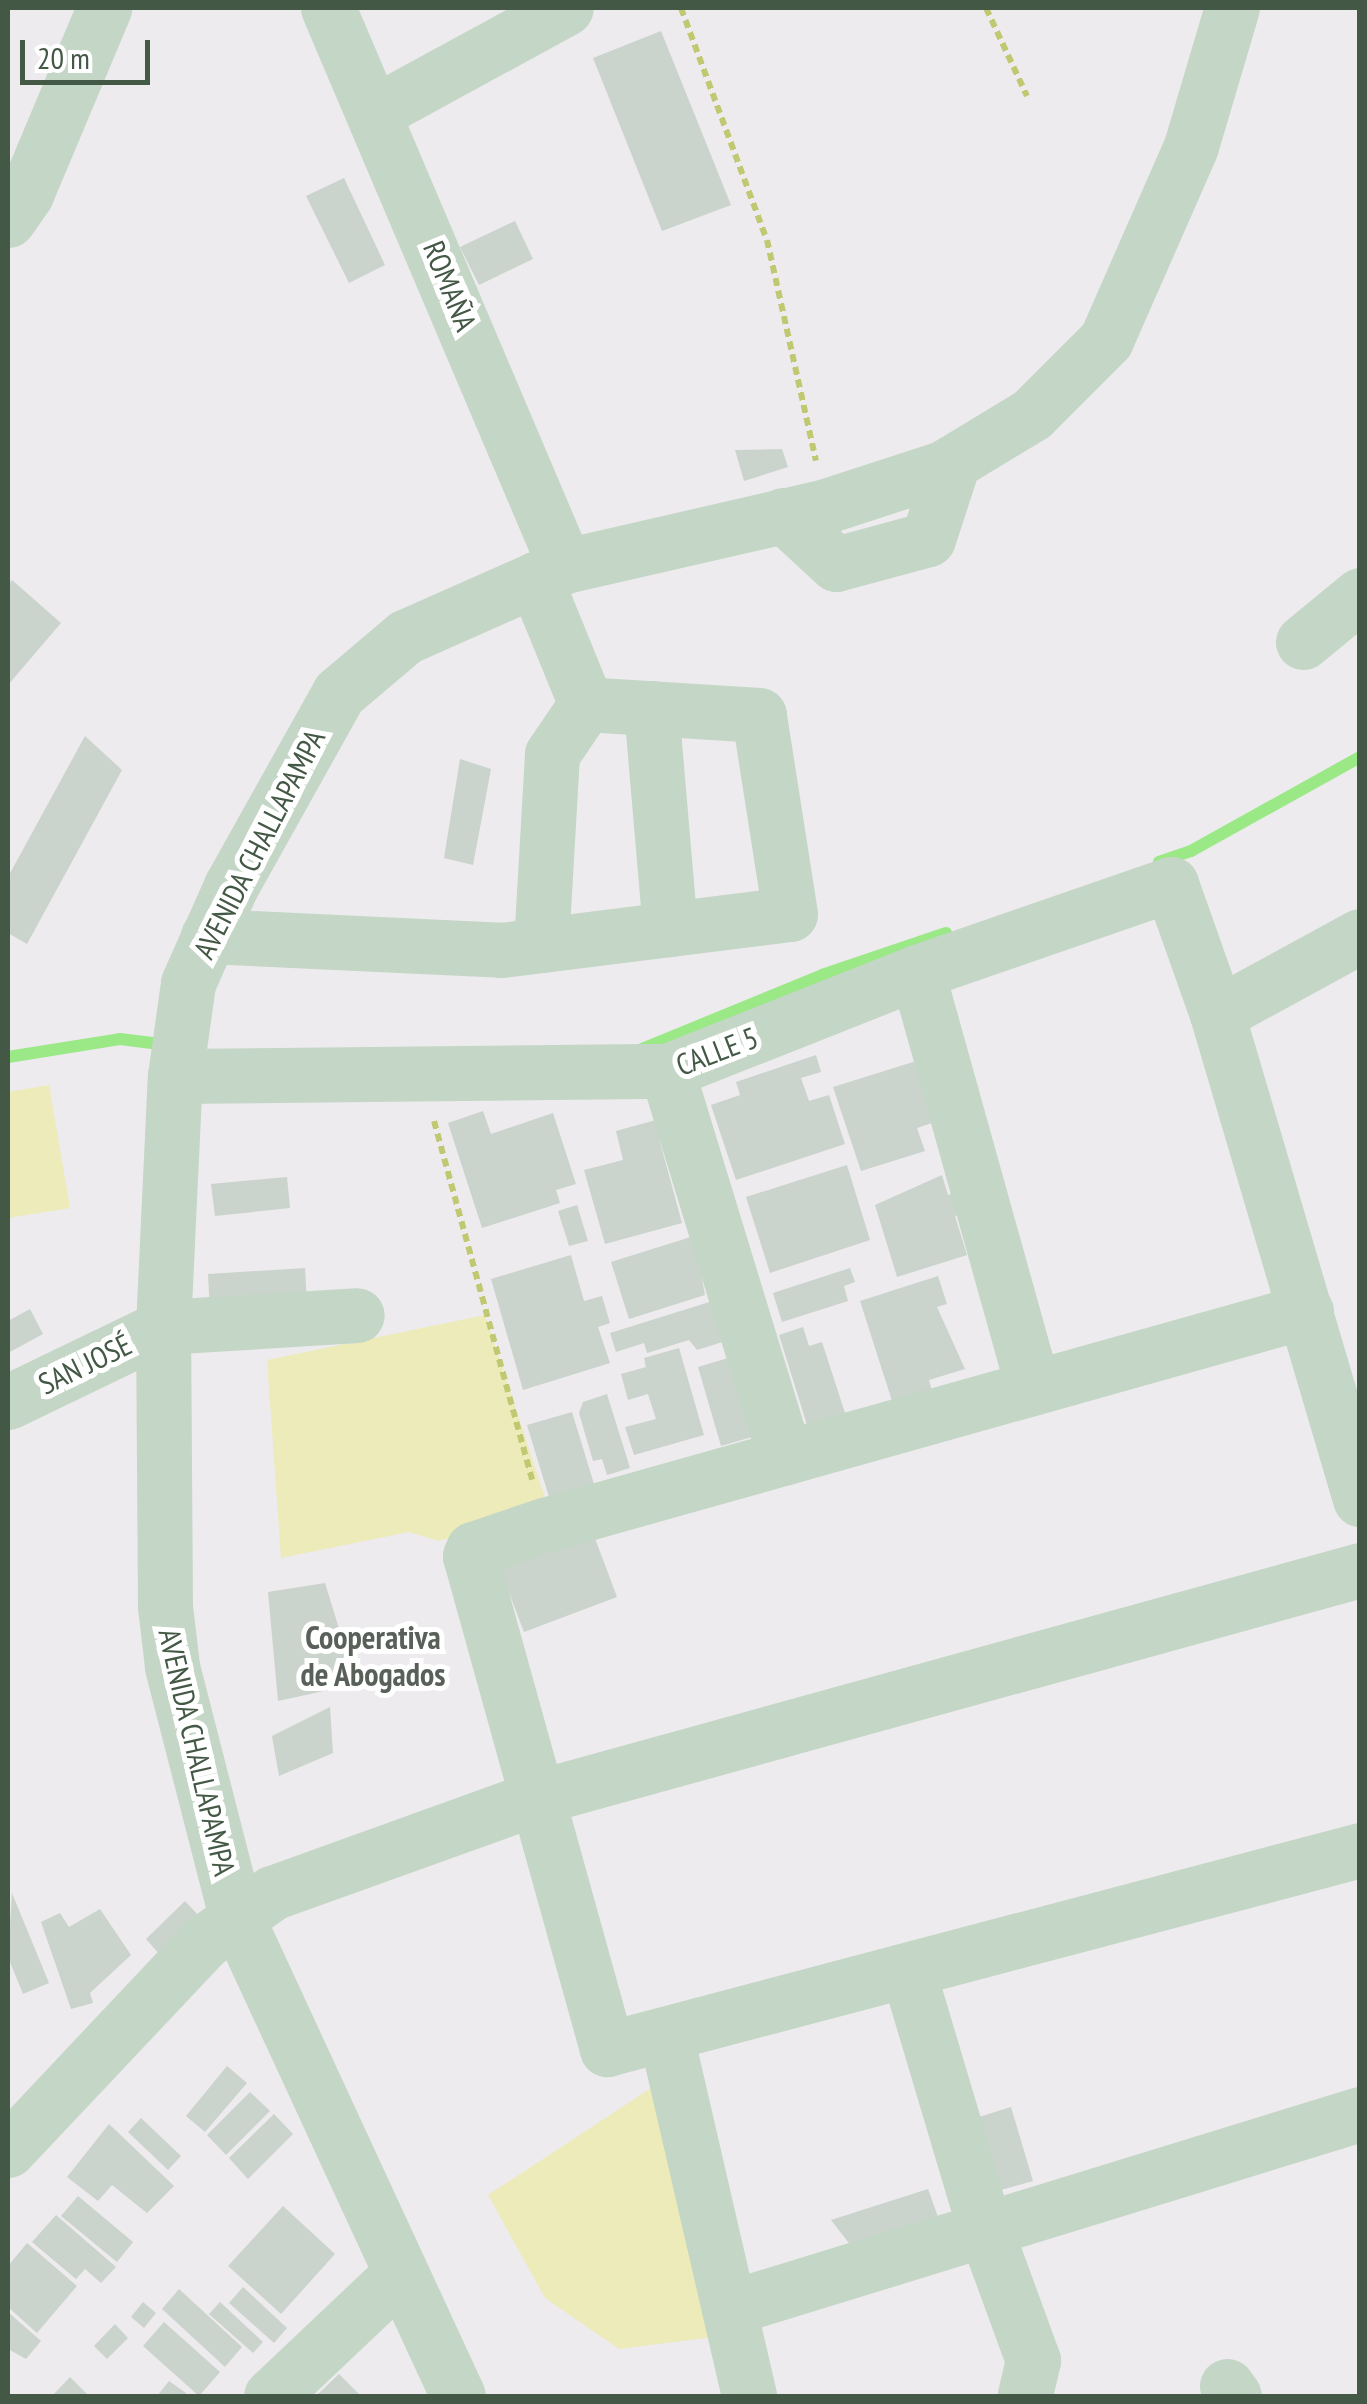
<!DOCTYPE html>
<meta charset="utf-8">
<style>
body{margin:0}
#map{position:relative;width:1367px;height:2404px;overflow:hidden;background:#edebee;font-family:"PT Sans Narrow",sans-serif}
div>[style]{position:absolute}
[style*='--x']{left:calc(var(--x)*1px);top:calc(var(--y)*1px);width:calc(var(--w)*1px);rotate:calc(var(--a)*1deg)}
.green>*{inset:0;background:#ecebb9}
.stream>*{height:12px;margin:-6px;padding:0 6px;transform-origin:6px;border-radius:6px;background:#9ae886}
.building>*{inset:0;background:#cad3cc}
.path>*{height:6px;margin-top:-3px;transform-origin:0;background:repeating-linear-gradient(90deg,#c0c972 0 8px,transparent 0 13px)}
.minor>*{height:55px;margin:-27.5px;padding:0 27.5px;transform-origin:27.5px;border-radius:27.5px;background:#c4d6c5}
span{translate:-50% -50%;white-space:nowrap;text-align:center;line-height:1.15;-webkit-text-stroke:10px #fff;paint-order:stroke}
.street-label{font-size:30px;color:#445846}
.neighbourhood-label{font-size:32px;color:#586059;font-weight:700}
.frame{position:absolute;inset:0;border:10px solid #445846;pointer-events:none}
.scale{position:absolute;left:20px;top:40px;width:130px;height:45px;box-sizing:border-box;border:5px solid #445846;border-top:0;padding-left:12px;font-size:30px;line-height:35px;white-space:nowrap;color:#445846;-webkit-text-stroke:8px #fff;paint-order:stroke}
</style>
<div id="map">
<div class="green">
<div style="clip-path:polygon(49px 1085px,70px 1208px,8px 1218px,8px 1092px)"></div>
<div style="clip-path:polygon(485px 1315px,548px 1507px,439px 1541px,409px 1532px,281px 1558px,267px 1360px)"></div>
<div style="clip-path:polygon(680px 2069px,745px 2333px,619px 2349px,545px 2298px,488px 2195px)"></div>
</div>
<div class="stream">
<div style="--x:1159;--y:862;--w:34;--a:-19"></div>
<div style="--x:1191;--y:851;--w:193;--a:-29.1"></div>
<div style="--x:642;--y:1049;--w:195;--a:-22.3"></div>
<div style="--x:822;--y:975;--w:131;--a:-18.7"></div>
<div style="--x:8;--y:1057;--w:113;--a:-9.1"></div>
<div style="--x:120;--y:1039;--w:48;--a:7.1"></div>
</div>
<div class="building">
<div style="clip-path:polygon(661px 31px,731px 205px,662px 231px,593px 58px)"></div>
<div style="clip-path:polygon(344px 178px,385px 265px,349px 283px,306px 196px)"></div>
<div style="clip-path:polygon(515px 221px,533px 259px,479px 285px,460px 247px)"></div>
<div style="clip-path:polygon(782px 449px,788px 467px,744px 481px,735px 450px)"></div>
<div style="clip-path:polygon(12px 580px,61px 623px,8px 685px,8px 585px)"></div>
<div style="clip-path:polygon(85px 736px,122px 770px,27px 944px,8px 933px,8px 877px)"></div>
<div style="clip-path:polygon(460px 759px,491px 769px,473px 865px,444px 858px)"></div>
<div style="clip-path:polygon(816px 1055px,821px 1072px,801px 1078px,809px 1101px,829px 1095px,845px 1144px,736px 1180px,711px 1105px,740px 1095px,736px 1082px)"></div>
<div style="clip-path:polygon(926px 1058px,944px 1119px,917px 1128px,925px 1151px,861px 1171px,833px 1087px)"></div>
<div style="clip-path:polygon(483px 1111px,491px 1134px,553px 1113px,576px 1184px,556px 1190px,560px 1203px,482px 1228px,448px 1123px)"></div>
<div style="clip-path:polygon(663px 1118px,660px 1142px,682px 1223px,605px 1244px,584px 1170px,623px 1160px,616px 1131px)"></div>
<div style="clip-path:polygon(847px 1165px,870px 1240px,770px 1273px,746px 1197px)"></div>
<div style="clip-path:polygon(942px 1175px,948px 1195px,958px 1192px,965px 1213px,955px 1216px,967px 1255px,897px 1277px,875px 1205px)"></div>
<div style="clip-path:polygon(287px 1177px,290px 1208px,215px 1216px,211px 1184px)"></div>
<div style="clip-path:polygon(577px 1205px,588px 1241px,569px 1246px,558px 1211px)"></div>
<div style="clip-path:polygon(694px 1236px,705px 1295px,629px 1319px,611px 1262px)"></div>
<div style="clip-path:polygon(571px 1255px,584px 1301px,602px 1296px,610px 1323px,598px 1327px,610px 1363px,523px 1390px,491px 1279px)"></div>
<div style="clip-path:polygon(305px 1268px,308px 1324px,211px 1329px,208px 1274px)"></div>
<div style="clip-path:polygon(850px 1268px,855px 1282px,844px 1286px,848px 1301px,782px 1322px,773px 1293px)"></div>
<div style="clip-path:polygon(938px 1276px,947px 1304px,937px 1307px,965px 1369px,929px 1380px,932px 1391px,893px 1404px,860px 1301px)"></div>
<div style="clip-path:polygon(719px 1299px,732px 1339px,697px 1350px,689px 1340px,647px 1353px,644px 1343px,616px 1352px,610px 1333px)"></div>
<div style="clip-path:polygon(30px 1309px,43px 1334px,8px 1353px,8px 1321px)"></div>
<div style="clip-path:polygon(803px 1327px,809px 1346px,822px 1342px,846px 1416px,808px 1428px,779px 1335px)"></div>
<div style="clip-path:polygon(679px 1348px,704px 1435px,634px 1455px,625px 1427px,656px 1419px,648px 1394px,628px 1400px,621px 1374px,646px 1367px,644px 1358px)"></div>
<div style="clip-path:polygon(728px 1358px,759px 1435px,721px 1446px,698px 1367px)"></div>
<div style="clip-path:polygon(607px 1394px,630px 1468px,607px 1475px,602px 1459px,593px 1461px,579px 1413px,583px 1402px)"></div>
<div style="clip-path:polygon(572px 1412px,594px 1484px,549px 1497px,527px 1425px)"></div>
<div style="clip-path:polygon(593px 1533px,617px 1597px,524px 1632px,500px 1569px)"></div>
<div style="clip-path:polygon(325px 1583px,356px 1684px,278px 1701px,268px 1592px)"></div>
<div style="clip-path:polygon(330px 1707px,333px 1753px,279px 1776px,272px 1736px)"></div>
<div style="clip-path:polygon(12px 1893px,49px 1983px,23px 1994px,8px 1957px)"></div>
<div style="clip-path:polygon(185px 1901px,201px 1918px,161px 1956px,146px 1939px)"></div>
<div style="clip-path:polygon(100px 1909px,131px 1955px,90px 1993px,93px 2003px,71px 2009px,41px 1922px,60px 1913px,69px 1927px)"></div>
<div style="clip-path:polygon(227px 2066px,247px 2083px,205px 2132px,186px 2116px)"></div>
<div style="clip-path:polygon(250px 2092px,270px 2111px,226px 2155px,207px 2135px)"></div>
<div style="clip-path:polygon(1011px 2107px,1033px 2181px,1001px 2190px,979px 2117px)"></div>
<div style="clip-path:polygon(274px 2114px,293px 2134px,248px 2179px,229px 2158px)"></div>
<div style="clip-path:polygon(141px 2118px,181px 2156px,168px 2170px,128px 2132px)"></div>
<div style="clip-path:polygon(109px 2124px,174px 2186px,147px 2213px,112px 2185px,98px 2201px,67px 2177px)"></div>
<div style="clip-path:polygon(928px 2189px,939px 2220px,852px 2247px,831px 2220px)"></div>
<div style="clip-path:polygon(78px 2196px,133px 2242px,117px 2262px,61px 2216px)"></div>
<div style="clip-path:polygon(283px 2206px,335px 2254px,281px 2314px,228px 2266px)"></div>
<div style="clip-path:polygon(56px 2215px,116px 2267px,101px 2283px,85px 2269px,76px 2279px,32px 2242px)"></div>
<div style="clip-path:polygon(27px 2243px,77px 2286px,37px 2333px,8px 2307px,8px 2266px)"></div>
<div style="clip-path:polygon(243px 2287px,287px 2328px,274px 2343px,229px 2303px)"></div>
<div style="clip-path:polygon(179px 2289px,242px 2347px,225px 2367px,162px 2309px)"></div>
<div style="clip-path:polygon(143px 2302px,156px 2313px,144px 2328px,131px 2317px)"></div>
<div style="clip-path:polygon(220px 2302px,263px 2342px,253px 2353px,209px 2314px)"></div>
<div style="clip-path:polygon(8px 2312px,41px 2341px,26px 2359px,8px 2349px)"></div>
<div style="clip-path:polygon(164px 2322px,220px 2372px,199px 2396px,143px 2346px)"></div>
<div style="clip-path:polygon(115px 2324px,128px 2338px,107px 2359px,94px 2346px)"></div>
<div style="clip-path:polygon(339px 2374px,361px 2396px,316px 2396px)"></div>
<div style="clip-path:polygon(70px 2377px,89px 2396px,52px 2396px)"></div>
<div style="clip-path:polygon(169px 2381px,186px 2393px,184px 2396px,157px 2396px)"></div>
</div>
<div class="path">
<div style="--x:681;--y:8;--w:247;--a:69.7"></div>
<div style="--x:767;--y:240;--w:226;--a:77.5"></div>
<div style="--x:986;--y:8;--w:97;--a:65"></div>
<div style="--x:434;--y:1121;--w:372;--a:74.7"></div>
</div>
<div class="minor">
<div style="--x:328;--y:8;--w:606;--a:66.99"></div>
<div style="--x:377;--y:111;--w:215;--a:-28.6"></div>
<div style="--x:8;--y:220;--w:32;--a:-55"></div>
<div style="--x:26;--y:194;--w:202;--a:-67.2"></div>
<div style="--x:783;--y:515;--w:72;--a:42.8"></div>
<div style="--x:836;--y:564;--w:95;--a:-15.2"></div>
<div style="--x:928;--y:539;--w:81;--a:-72"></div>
<div style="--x:1303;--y:642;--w:74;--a:-39.5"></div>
<div style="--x:651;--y:708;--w:222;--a:85.1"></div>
<div style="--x:208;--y:936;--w:293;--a:2.7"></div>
<div style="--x:501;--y:950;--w:291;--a:-7.1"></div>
<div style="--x:790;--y:914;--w:201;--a:-98.9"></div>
<div style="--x:759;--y:715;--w:173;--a:-176.4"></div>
<div style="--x:586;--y:704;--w:135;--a:-112.2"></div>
<div style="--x:541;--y:945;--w:191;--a:-86.7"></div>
<div style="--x:552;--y:754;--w:60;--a:-55.8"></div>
<div style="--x:917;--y:972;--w:431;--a:74.4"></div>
<div style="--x:1217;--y:1014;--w:163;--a:-28.6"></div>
<div style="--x:667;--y:1071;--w:404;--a:73"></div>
<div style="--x:175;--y:1076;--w:492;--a:-0.6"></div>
<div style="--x:667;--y:1071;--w:269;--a:-21.6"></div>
<div style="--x:917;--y:972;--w:269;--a:-19.1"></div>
<div style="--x:1171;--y:884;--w:138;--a:70.5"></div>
<div style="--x:1217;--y:1014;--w:506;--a:73.57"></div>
<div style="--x:1306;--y:1311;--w:791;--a:164.31"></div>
<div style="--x:544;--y:1525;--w:75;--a:161.3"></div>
<div style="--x:473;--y:1549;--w:8;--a:113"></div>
<div style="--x:470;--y:1556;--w:512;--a:74.47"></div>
<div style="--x:607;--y:2049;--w:779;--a:-14.8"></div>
<div style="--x:8;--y:1402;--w:172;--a:-25.8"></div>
<div style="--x:163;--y:1327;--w:194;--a:-3.5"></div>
<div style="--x:908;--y:1971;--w:269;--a:73.4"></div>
<div style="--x:985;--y:2229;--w:140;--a:69.9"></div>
<div style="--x:1033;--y:2360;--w:37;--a:103"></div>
<div style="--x:666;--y:2036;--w:369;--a:77"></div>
<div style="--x:8;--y:2150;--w:286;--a:-46.7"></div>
<div style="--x:204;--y:1942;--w:84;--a:-35.8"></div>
<div style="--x:272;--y:1893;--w:283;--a:-19.8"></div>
<div style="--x:538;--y:1797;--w:853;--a:-15.44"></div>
<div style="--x:729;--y:2308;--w:660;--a:-17.09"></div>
<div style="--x:1227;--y:2386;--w:12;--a:55"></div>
<div style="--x:271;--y:2396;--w:175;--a:-43.4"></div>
<div style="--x:458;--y:2396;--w:529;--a:-114.82"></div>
<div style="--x:236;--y:1916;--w:258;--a:-104.4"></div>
<div style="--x:172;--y:1666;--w:60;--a:-96.7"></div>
<div style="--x:165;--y:1606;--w:279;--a:-90.4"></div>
<div style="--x:163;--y:1327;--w:251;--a:-87.3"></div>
<div style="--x:175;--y:1076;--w:94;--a:-82"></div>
<div style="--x:188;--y:983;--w:106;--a:-66.1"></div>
<div style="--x:231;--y:886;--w:221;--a:-60.8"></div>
<div style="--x:339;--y:693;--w:87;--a:-40.3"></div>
<div style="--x:405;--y:637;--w:175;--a:-23.9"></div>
<div style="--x:565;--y:566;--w:268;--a:-12.9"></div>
<div style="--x:826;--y:506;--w:123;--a:-18"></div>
<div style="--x:943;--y:468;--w:104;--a:-31.2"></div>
<div style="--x:1032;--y:414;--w:105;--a:-45"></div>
<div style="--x:1106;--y:340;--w:212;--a:-66.3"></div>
<div style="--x:1191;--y:146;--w:144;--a:-73.5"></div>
</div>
<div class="street-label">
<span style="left:450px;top:286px;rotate:68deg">ROMAÑA</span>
<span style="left:259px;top:844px;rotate:-63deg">AVENIDA CHALLAPAMPA</span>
<span style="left:717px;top:1051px;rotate:-21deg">CALLE 5</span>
<span style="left:85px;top:1364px;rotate:-26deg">SAN JOSÉ</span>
<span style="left:197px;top:1752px;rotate:77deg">AVENIDA CHALLAPAMPA</span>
</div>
<div class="neighbourhood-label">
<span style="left:373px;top:1656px">Cooperativa<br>de Abogados</span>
</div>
<div class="frame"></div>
<div class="scale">20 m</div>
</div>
